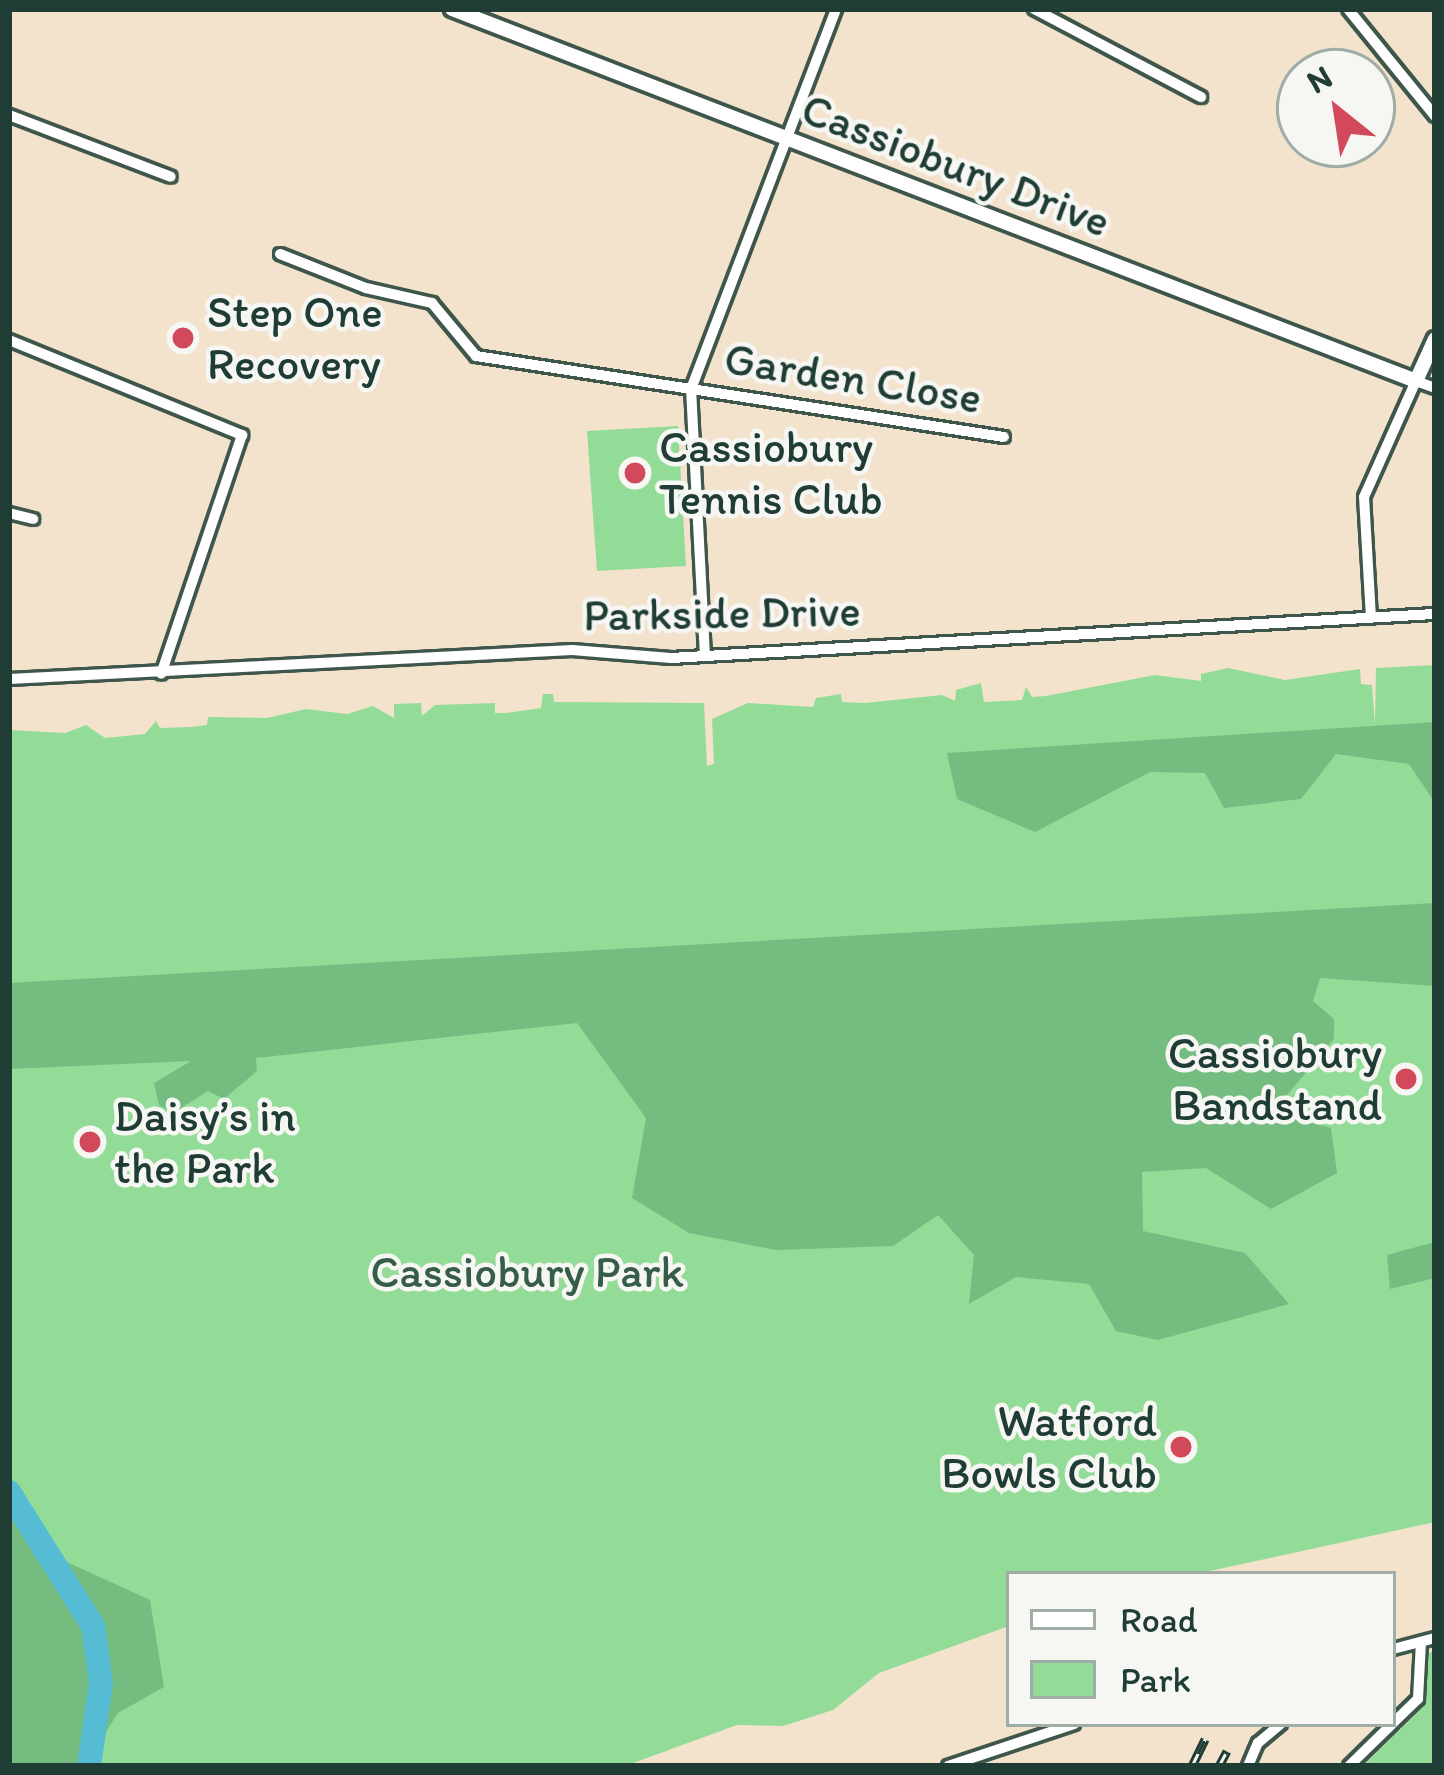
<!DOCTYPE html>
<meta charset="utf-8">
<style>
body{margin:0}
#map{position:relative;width:1444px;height:1775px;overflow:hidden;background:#f3e3cd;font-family:Itim,sans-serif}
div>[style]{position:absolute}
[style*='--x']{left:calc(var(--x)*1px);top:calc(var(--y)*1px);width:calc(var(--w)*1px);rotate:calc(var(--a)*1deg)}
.green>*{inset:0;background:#92dc98}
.forest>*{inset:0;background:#75bc80}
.river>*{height:24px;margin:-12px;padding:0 12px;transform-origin:12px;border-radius:12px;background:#56bcd4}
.roads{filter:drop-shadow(3px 0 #3f564b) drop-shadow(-3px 0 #3f564b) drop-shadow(0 3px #3f564b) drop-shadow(0 -3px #3f564b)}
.minor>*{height:10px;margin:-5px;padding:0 5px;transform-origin:5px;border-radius:5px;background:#fff}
.tertiary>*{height:14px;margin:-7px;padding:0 7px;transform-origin:7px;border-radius:7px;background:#fff}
.rail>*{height:9px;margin-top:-4.5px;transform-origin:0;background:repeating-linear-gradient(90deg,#f6f6f2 0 14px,#1f3d34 0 28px);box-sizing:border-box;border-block:3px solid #1f3d34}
.dots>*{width:33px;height:33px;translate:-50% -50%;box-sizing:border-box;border:6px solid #f6f6f2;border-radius:50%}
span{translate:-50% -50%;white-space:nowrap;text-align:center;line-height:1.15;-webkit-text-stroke:9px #f6f6f2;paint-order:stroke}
.street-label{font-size:45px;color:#1f3d34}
.poi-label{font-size:45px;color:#1f3d34}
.left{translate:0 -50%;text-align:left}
.right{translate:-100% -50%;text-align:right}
.park-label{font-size:45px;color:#365d48}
.frame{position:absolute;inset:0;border:12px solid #1f3d34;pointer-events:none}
.legend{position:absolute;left:1006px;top:1571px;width:390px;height:156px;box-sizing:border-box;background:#f6f6f2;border:3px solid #a0aca6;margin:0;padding:15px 21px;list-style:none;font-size:36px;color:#1f3d34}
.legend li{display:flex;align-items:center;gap:24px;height:60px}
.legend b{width:60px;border:3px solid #a0aca6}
.north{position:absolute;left:1276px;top:48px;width:120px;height:120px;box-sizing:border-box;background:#f6f6f2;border:3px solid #a0aca6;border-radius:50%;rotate:330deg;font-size:33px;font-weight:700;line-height:48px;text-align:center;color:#1f3d34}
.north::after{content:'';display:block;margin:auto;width:42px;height:54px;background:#d1495b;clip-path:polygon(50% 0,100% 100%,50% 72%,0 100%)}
</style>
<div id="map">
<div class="green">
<div style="clip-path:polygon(678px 426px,686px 566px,597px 571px,587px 431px)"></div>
<div style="clip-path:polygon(1435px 665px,1435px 1522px,1196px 1574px,1009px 1574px,1009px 1626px,879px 1673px,833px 1710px,783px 1726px,737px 1725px,625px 1766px,9px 1766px,9px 730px,65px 733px,86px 725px,105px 738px,145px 734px,156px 721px,160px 728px,191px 727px,207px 725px,208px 717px,267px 718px,306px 709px,347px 714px,373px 706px,394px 718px,394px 704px,421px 703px,422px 716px,435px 705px,495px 703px,495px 713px,507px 713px,541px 708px,543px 694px,553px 694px,554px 702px,704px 703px,707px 766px,714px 764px,712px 719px,748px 703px,813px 707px,816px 698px,841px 694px,842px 702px,865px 703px,942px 695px,955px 701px,956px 690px,981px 683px,984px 702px,1022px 700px,1026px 687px,1032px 697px,1046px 696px,1155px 675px,1201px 681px,1201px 674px,1228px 668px,1285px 680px,1360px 669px,1361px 684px,1372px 685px,1375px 725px,1376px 668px)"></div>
<div style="clip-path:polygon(1435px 1649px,1435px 1766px,1363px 1766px,1419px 1711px,1421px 1659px)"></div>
</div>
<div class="forest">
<div style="clip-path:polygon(1435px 722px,1435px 803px,1409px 764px,1336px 754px,1301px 799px,1224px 808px,1205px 773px,1150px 772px,1035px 832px,957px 799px,947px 753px)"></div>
<div style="clip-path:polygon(1435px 903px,1435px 986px,1320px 978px,1313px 1001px,1334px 1019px,1334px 1039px,1273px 1112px,1331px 1128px,1337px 1173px,1271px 1209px,1206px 1168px,1142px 1172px,1143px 1231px,1245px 1253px,1289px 1304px,1158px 1340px,1116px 1331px,1089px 1284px,1016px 1277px,969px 1304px,974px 1255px,938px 1215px,893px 1246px,776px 1250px,689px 1233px,632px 1198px,646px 1118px,577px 1023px,256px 1058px,257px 1071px,224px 1099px,208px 1091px,173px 1113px,159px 1105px,154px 1083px,191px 1061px,9px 1069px,9px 983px)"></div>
<div style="clip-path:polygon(1435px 1242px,1435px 1278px,1390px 1289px,1387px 1255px)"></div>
<div style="clip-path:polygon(9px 1509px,58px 1558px,150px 1600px,164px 1687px,118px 1713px,84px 1766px,12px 1766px)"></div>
</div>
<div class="river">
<div style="--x:9;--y:1492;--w:158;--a:57.9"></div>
<div style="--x:93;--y:1626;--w:58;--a:82"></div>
<div style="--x:101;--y:1683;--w:84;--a:98.2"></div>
</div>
<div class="roads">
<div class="minor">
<div style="--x:1034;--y:9;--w:189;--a:27.8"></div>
<div style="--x:1348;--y:9;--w:138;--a:50.9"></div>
<div style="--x:9;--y:115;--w:173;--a:20.9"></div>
<div style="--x:280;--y:254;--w:92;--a:21.6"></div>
<div style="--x:366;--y:288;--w:68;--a:12.8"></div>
<div style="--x:432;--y:303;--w:69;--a:50.3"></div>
<div style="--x:476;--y:356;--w:534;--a:8.72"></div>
<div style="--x:9;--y:340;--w:252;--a:22.2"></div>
<div style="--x:242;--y:435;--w:252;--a:108.7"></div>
<div style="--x:9;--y:513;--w:25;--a:14"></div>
<div style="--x:1371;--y:618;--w:121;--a:-93.3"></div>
<div style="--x:1364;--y:497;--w:127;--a:-65.9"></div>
<div style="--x:1416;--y:381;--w:20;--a:20"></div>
<div style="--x:705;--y:656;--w:267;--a:-93"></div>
<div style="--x:691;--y:389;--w:407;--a:-69.1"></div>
<div style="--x:9;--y:679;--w:564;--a:-2.95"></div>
<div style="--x:572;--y:650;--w:99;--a:4.6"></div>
<div style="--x:671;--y:658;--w:765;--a:-3.3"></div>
<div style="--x:1393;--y:1649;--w:43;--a:-14.7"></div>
<div style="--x:1393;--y:1723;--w:35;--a:-44"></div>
<div style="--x:1418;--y:1699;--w:57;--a:-87"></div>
<div style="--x:948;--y:1766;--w:133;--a:-18.4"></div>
<div style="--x:1248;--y:1766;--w:25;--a:-67"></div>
<div style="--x:1258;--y:1743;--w:30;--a:-40"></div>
<div style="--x:1349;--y:1766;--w:60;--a:-44.3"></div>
</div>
<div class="tertiary">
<div style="--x:452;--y:9;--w:1033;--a:21.1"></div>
<div style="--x:1416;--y:381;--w:46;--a:-65.7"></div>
</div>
</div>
<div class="rail">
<div style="--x:1192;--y:1766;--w:30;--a:-64"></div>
<div style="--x:1219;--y:1766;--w:17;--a:-62"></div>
</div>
<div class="dots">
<div style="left:183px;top:338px;background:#d1495b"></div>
<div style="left:635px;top:473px;background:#d1495b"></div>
<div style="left:1406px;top:1079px;background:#d1495b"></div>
<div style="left:90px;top:1142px;background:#d1495b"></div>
<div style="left:1181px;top:1447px;background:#d1495b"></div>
</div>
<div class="street-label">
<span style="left:956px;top:165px;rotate:21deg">Cassiobury Drive</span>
<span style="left:853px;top:378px;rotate:9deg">Garden Close</span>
<span style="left:722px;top:613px;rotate:-1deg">Parkside Drive</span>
</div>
<div class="poi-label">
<span class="left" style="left:207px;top:338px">Step One<br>Recovery</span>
<span class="left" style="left:659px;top:473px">Cassiobury<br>Tennis Club</span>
<span class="right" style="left:1382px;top:1079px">Cassiobury<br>Bandstand</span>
<span class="left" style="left:114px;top:1142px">Daisy’s in<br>the Park</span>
<span class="right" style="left:1157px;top:1447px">Watford<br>Bowls Club</span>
</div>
<div class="park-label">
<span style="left:527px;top:1272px">Cassiobury Park</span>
</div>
<div class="frame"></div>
<ul class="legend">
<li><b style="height:15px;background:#fff"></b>Road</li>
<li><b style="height:33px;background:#92dc98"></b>Park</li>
</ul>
<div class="north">N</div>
</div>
